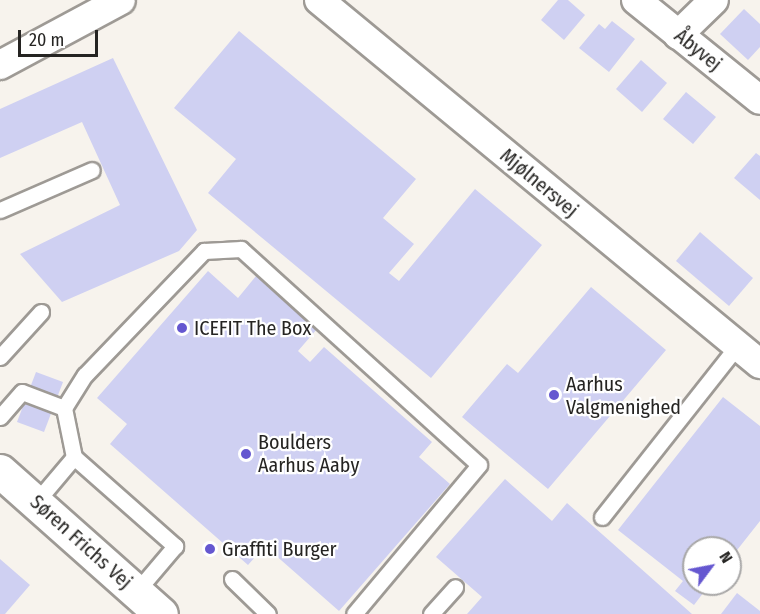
<!DOCTYPE html>
<meta charset="utf-8">
<style>
body{margin:0}
#map{position:relative;width:760px;height:614px;overflow:hidden;background:#f7f3ed;font-family:"Fira Sans Condensed",sans-serif}
div>[style]{position:absolute}
[style*='--x']{left:calc(var(--x)*1px);top:calc(var(--y)*1px);width:calc(var(--w)*1px);rotate:calc(var(--a)*1deg)}
.building>*{inset:0;background:#cfd0f2}
.roads{filter:drop-shadow(2px 0 #9e9a95) drop-shadow(-2px 0 #9e9a95) drop-shadow(0 2px #9e9a95) drop-shadow(0 -2px #9e9a95)}
.service>*{height:15px;margin:-7.5px;padding:0 7.5px;transform-origin:7.5px;border-radius:7.5px;background:#fff}
.minor>*{height:28px;margin:-14px;padding:0 14px;transform-origin:14px;border-radius:14px;background:#fff}
.tertiary>*{height:33px;margin:-16.5px;padding:0 16.5px;transform-origin:16.5px;border-radius:16.5px;background:#fff}
.dots>*{width:16px;height:16px;translate:-50% -50%;box-sizing:border-box;border:3px solid #fff;border-radius:50%}
span{translate:-50% -50%;white-space:nowrap;text-align:center;line-height:1.15;-webkit-text-stroke:4.5px #fff;paint-order:stroke}
.street-label{font-size:20px;color:#252422}
.poi-label{font-size:20px;color:#252422}
.left{translate:0 -50%;text-align:left}
.north{position:absolute;left:682px;top:536px;width:60px;height:60px;box-sizing:border-box;background:#fff;border:2px solid #a8a7a7;border-radius:50%;rotate:58deg;font-size:16px;font-weight:700;line-height:24px;text-align:center;color:#252422}
.north::after{content:'';display:block;margin:auto;width:21px;height:27px;background:#6557d0;clip-path:polygon(50% 0,100% 100%,50% 72%,0 100%)}
.scale{position:absolute;left:18px;top:30px;width:80px;height:27px;box-sizing:border-box;border:3px solid #252422;border-top:0;padding-left:8px;font-size:18px;line-height:21px;white-space:nowrap;color:#252422;-webkit-text-stroke:4px #fff;paint-order:stroke}
</style>
<div id="map">
<div class="building">
<div style="clip-path:polygon(558px 0,568px 0,585px 15px,564px 40px,541px 20px)"></div>
<div style="clip-path:polygon(744px 9px,760px 24px,760px 47px,748px 60px,720px 34px)"></div>
<div style="clip-path:polygon(612px 21px,635px 39px,609px 72px,579px 48px,599px 24px,605px 29px)"></div>
<div style="clip-path:polygon(239px 31px,416px 179px,383px 218px,414px 244px,389px 273px,399px 281px,475px 189px,542px 245px,431px 378px,208px 193px,236px 159px,174px 108px)"></div>
<div style="clip-path:polygon(113px 58px,197px 230px,179px 251px,62px 302px,20px 254px,120px 205px,82px 122px,0 158px,0 109px)"></div>
<div style="clip-path:polygon(641px 60px,667px 83px,642px 112px,616px 89px)"></div>
<div style="clip-path:polygon(686px 92px,716px 117px,693px 144px,663px 119px)"></div>
<div style="clip-path:polygon(756px 153px,760px 156px,760px 200px,734px 178px)"></div>
<div style="clip-path:polygon(700px 232px,753px 278px,729px 306px,676px 261px)"></div>
<div style="clip-path:polygon(208px 271px,238px 298px,256px 276px,317px 329px,298px 351px,310px 362px,324px 347px,432px 442px,419px 457px,450px 484px,339px 611px,265px 546px,248px 565px,110px 444px,127px 424px,97px 398px)"></div>
<div style="clip-path:polygon(591px 287px,666px 350px,548px 489px,462px 417px,507px 364px,518px 373px)"></div>
<div style="clip-path:polygon(36px 372px,63px 382px,44px 432px,17px 422px)"></div>
<div style="clip-path:polygon(723px 397px,760px 426px,760px 521px,730px 559px,730px 548px,694px 548px,694px 584px,710px 584px,694px 605px,675px 591px,683px 581px,618px 530px)"></div>
<div style="clip-path:polygon(505px 479px,552px 521px,567px 503px,692px 614px,467px 614px,482px 597px,436px 557px)"></div>
<div style="clip-path:polygon(0 559px,30px 585px,5px 614px,0 614px)"></div>
<div style="clip-path:polygon(737px 593px,760px 611px,760px 614px,721px 614px)"></div>
</div>
<div class="roads">
<div class="service">
<div style="--x:0;--y:210;--w:100;--a:-23.5"></div>
<div style="--x:0;--y:357;--w:61;--a:-47.7"></div>
<div style="--x:64;--y:408;--w:39;--a:-58"></div>
<div style="--x:85;--y:375;--w:172;--a:-46.2"></div>
<div style="--x:204;--y:251;--w:37;--a:-3"></div>
<div style="--x:241;--y:249;--w:321;--a:42.2"></div>
<div style="--x:479;--y:465;--w:194;--a:130"></div>
<div style="--x:0;--y:417;--w:33;--a:-49"></div>
<div style="--x:22;--y:392;--w:45;--a:20.9"></div>
<div style="--x:64;--y:408;--w:50;--a:78.5"></div>
<div style="--x:74;--y:457;--w:59;--a:130.2"></div>
<div style="--x:74;--y:457;--w:135;--a:41.4"></div>
<div style="--x:175;--y:546;--w:60;--a:130.3"></div>
<div style="--x:602;--y:517;--w:218;--a:-51.7"></div>
<div style="--x:232;--y:579;--w:50;--a:44.2"></div>
<div style="--x:431;--y:614;--w:36;--a:-48"></div>
</div>
<div class="minor">
<div style="--x:319;--y:0;--w:572;--a:39.54"></div>
<div style="--x:636;--y:0;--w:159;--a:38.9"></div>
<div style="--x:678;--y:35;--w:50;--a:-44.2"></div>
<div style="--x:0;--y:65;--w:137;--a:-28.2"></div>
</div>
<div class="tertiary">
<div style="--x:0;--y:471;--w:215;--a:41.6"></div>
</div>
</div>
<div class="dots">
<div style="left:182px;top:328px;background:#6557d0"></div>
<div style="left:554px;top:395px;background:#6557d0"></div>
<div style="left:246px;top:454px;background:#6557d0"></div>
<div style="left:210px;top:549px;background:#6557d0"></div>
</div>
<div class="street-label">
<span style="left:698px;top:50px;rotate:39deg">Åbyvej</span>
<span style="left:539px;top:183px;rotate:40deg">Mjølnersvej</span>
<span style="left:81px;top:542px;rotate:42deg">Søren Frichs Vej</span>
</div>
<div class="poi-label">
<span class="left" style="left:194px;top:328px">ICEFIT The Box</span>
<span class="left" style="left:566px;top:396px">Aarhus<br>Valgmenighed</span>
<span class="left" style="left:258px;top:454px">Boulders<br>Aarhus Aaby</span>
<span class="left" style="left:222px;top:549px">Graffiti Burger</span>
</div>
<div class="north">N</div>
<div class="scale">20 m</div>
</div>
